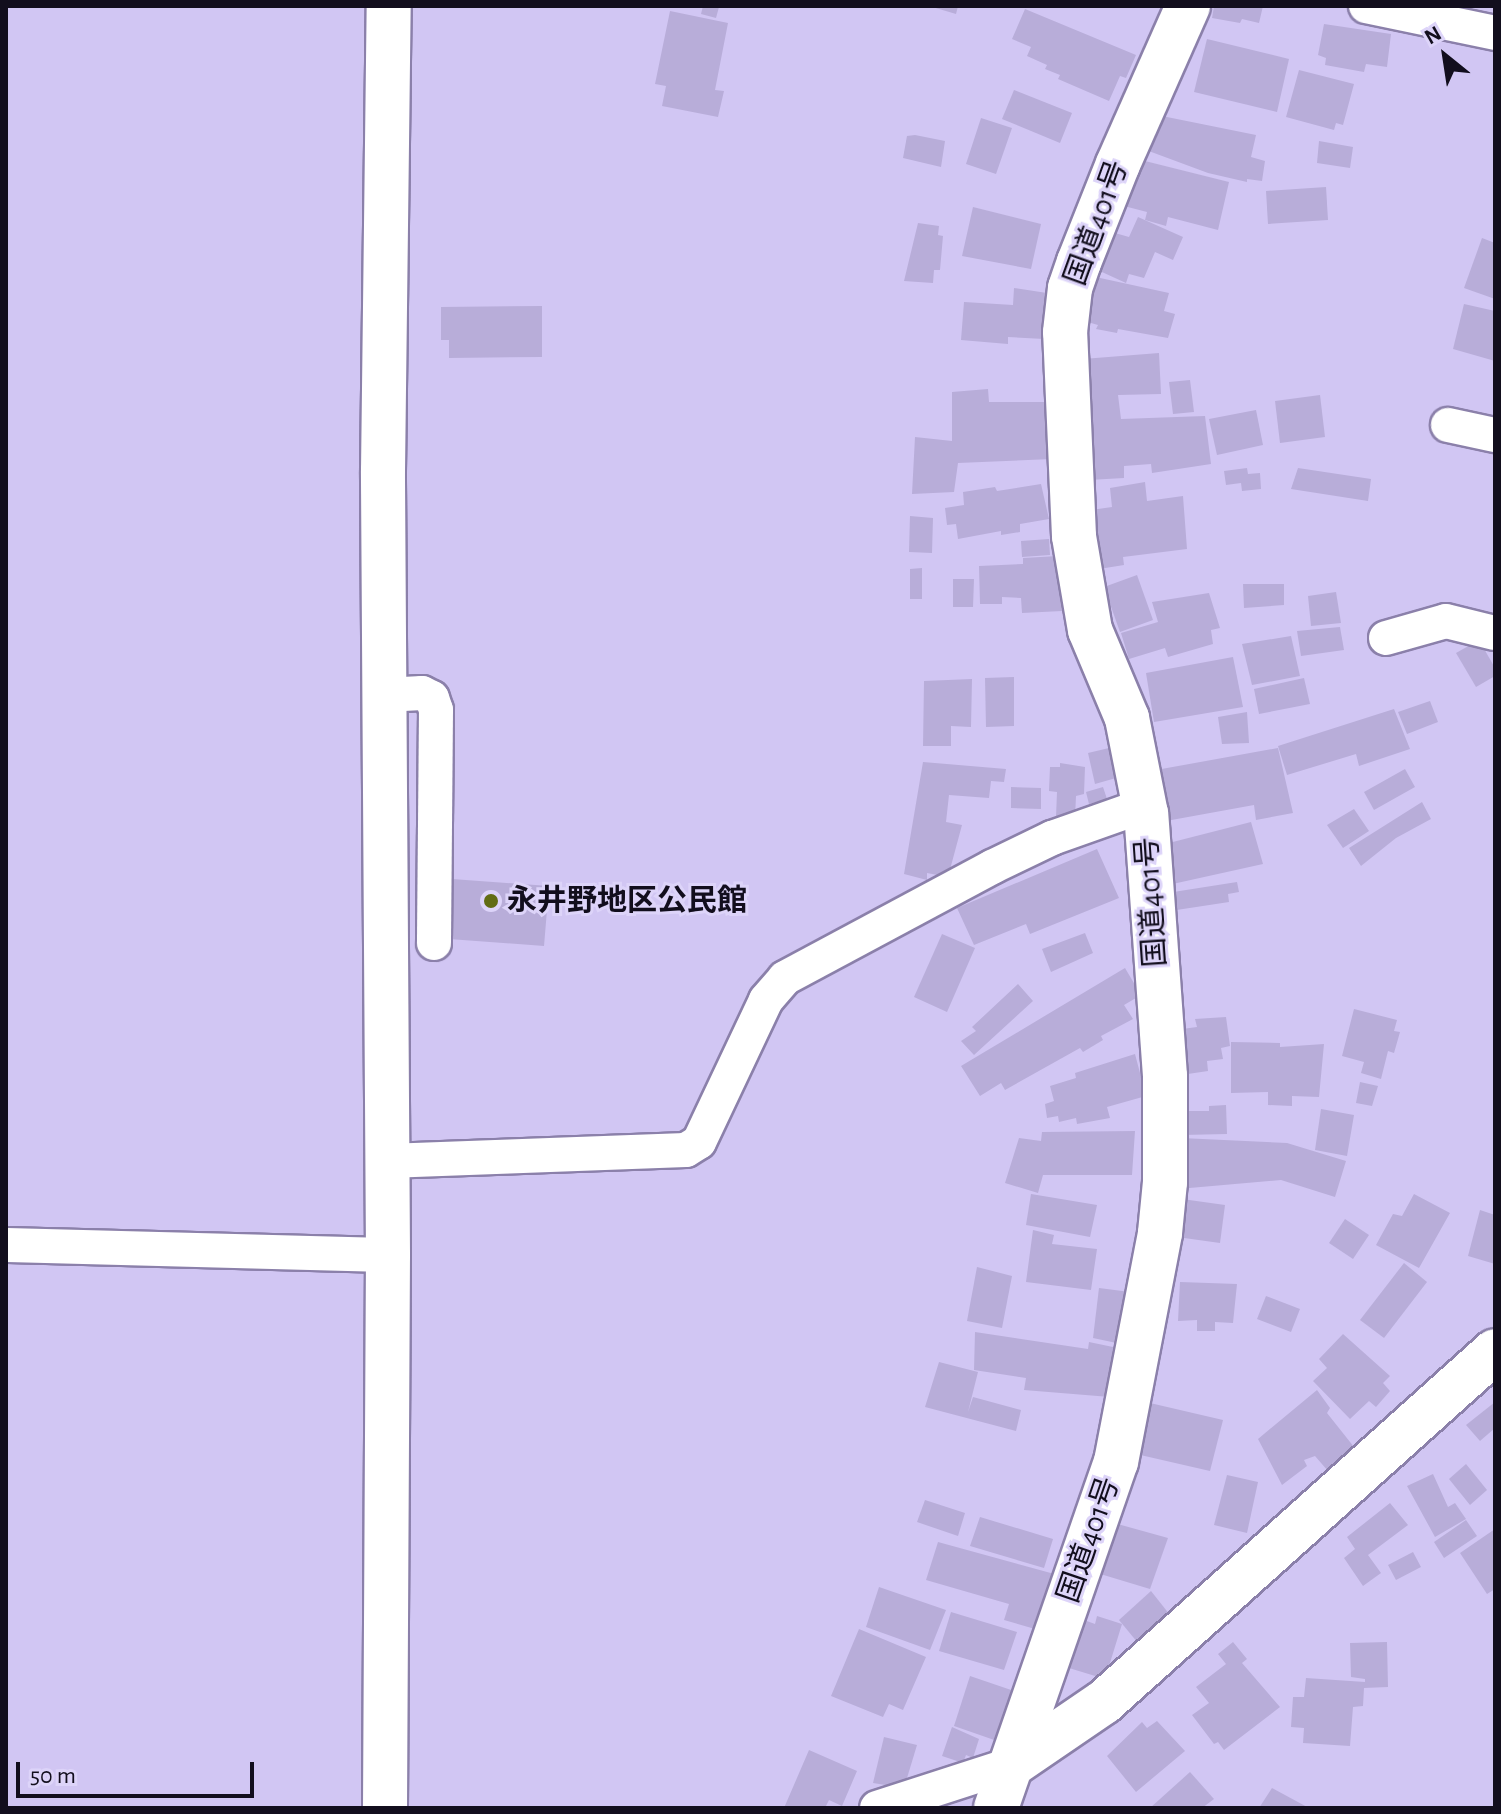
<!DOCTYPE html>
<meta charset="utf-8">
<style>
body{margin:0}
#map{position:relative;width:1501px;height:1814px;overflow:hidden;background:#d1c6f3;font-family:"Alegreya Sans","Noto Sans JP",sans-serif}
div>[style]{position:absolute}
[style*='--x']{left:calc(var(--x)*1px);top:calc(var(--y)*1px);width:calc(var(--w)*1px);rotate:calc(var(--a)*1deg)}
.building>*{inset:0;background:#b8add9}
.roads{filter:drop-shadow(2px 0 #8b80aa) drop-shadow(-2px 0 #8b80aa) drop-shadow(0 2px #8b80aa) drop-shadow(0 -2px #8b80aa)}
.street>*{height:34px;margin:-17px;padding:0 17px;transform-origin:17px;border-radius:17px;background:#fff}
.secondary>*{height:44px;margin:-22px;padding:0 22px;transform-origin:22px;border-radius:22px;background:#fff}
.highway>*{height:44px;margin:-22px;padding:0 22px;transform-origin:22px;border-radius:22px;background:#fff}
.dots>*{width:22px;height:22px;translate:-50% -50%;box-sizing:border-box;border:4px solid #ddd4f9;border-radius:50%}
span{translate:-50% -50%;white-space:nowrap;text-align:center;line-height:1.15;-webkit-text-stroke:6px #ddd4f9;paint-order:stroke}
.street-label{font-size:30px;color:#120e1d}
.poi-label{font-size:30px;color:#120e1d;font-weight:700}
.left{translate:0 -50%;text-align:left}
.frame{position:absolute;inset:0;border:8px solid #120e1d;pointer-events:none}
.north{position:absolute;left:1405px;top:16px;width:80px;height:80px;-webkit-text-stroke:6px #ddd4f9;paint-order:stroke;rotate:330deg;font-size:22px;font-weight:700;line-height:32px;text-align:center;color:#120e1d}
.north::after{content:'';display:block;margin:auto;width:28px;height:36px;background:#120e1d;clip-path:polygon(50% 0,100% 100%,50% 72%,0 100%)}
.scale{position:absolute;left:16px;top:1762px;width:238px;height:36px;box-sizing:border-box;border:4px solid #120e1d;border-top:0;padding-left:10px;font-size:24px;line-height:28px;white-space:nowrap;color:#120e1d;-webkit-text-stroke:6px #ddd4f9;paint-order:stroke}
</style>
<div id="map">
<div class="building">
<div style="clip-path:polygon(703px 6px,719px 7px,716px 18px,701px 14px)"></div>
<div style="clip-path:polygon(929px 6px,958px 6px,956px 14px)"></div>
<div style="clip-path:polygon(1214px 6px,1263px 6px,1259px 23px,1242px 19px,1240px 23px,1212px 18px)"></div>
<div style="clip-path:polygon(1025px 9px,1136px 55px,1126px 78px,1120px 76px,1109px 101px,1058px 79px,1060px 75px,1045px 69px,1047px 65px,1027px 56px,1031px 47px,1012px 39px)"></div>
<div style="clip-path:polygon(670px 11px,728px 23px,715px 90px,724px 91px,718px 117px,662px 106px,666px 86px,655px 84px)"></div>
<div style="clip-path:polygon(1324px 24px,1391px 34px,1387px 67px,1366px 64px,1364px 72px,1325px 65px,1326px 58px,1318px 55px)"></div>
<div style="clip-path:polygon(1207px 39px,1289px 59px,1277px 112px,1194px 92px)"></div>
<div style="clip-path:polygon(1299px 70px,1354px 84px,1343px 125px,1336px 123px,1334px 130px,1286px 117px)"></div>
<div style="clip-path:polygon(1014px 90px,1072px 113px,1060px 143px,1002px 119px)"></div>
<div style="clip-path:polygon(1157px 115px,1256px 135px,1251px 157px,1265px 161px,1262px 181px,1247px 179px,1247px 182px,1208px 173px,1146px 150px)"></div>
<div style="clip-path:polygon(981px 118px,1012px 128px,996px 174px,966px 164px)"></div>
<div style="clip-path:polygon(915px 135px,945px 141px,941px 167px,903px 158px,907px 136px)"></div>
<div style="clip-path:polygon(1319px 141px,1353px 147px,1350px 168px,1317px 163px)"></div>
<div style="clip-path:polygon(1137px 159px,1229px 182px,1218px 230px,1168px 217px,1166px 226px,1145px 220px,1147px 212px,1124px 206px)"></div>
<div style="clip-path:polygon(1326px 187px,1328px 220px,1268px 224px,1266px 191px)"></div>
<div style="clip-path:polygon(973px 207px,1041px 224px,1031px 269px,962px 256px)"></div>
<div style="clip-path:polygon(1138px 217px,1183px 237px,1173px 260px,1155px 252px,1144px 278px,1129px 274px,1126px 283px,1091px 267px,1108px 231px,1129px 237px)"></div>
<div style="clip-path:polygon(918px 223px,939px 226px,938px 235px,943px 236px,940px 270px,934px 270px,933px 283px,904px 281px)"></div>
<div style="clip-path:polygon(1482px 238px,1495px 243px,1495px 299px,1464px 288px)"></div>
<div style="clip-path:polygon(1091px 276px,1169px 293px,1164px 311px,1175px 314px,1168px 338px,1118px 329px,1117px 333px,1096px 329px,1098px 325px,1084px 321px)"></div>
<div style="clip-path:polygon(1014px 288px,1047px 293px,1044px 339px,1008px 337px,1008px 344px,961px 340px,964px 302px,1013px 305px)"></div>
<div style="clip-path:polygon(1464px 304px,1495px 311px,1495px 361px,1453px 349px)"></div>
<div style="clip-path:polygon(542px 306px,542px 357px,449px 358px,449px 340px,441px 340px,441px 307px)"></div>
<div style="clip-path:polygon(1159px 353px,1161px 394px,1118px 395px,1121px 419px,1205px 416px,1211px 464px,1152px 473px,1151px 464px,1124px 466px,1124px 478px,1089px 480px,1083px 359px)"></div>
<div style="clip-path:polygon(1190px 380px,1194px 412px,1173px 414px,1169px 382px)"></div>
<div style="clip-path:polygon(988px 389px,989px 402px,1049px 402px,1052px 459px,958px 463px,954px 492px,912px 494px,915px 437px,952px 441px,952px 392px)"></div>
<div style="clip-path:polygon(1320px 395px,1325px 437px,1280px 443px,1275px 401px)"></div>
<div style="clip-path:polygon(1256px 410px,1263px 445px,1217px 455px,1209px 419px)"></div>
<div style="clip-path:polygon(1247px 468px,1248px 474px,1260px 473px,1261px 489px,1242px 491px,1241px 483px,1226px 485px,1224px 471px)"></div>
<div style="clip-path:polygon(1298px 468px,1371px 479px,1368px 501px,1291px 489px)"></div>
<div style="clip-path:polygon(1145px 482px,1147px 501px,1183px 496px,1187px 549px,1123px 557px,1124px 565px,1099px 569px,1091px 510px,1112px 507px,1110px 488px)"></div>
<div style="clip-path:polygon(1041px 484px,1049px 519px,1020px 524px,1020px 532px,1001px 535px,1001px 531px,958px 539px,956px 524px,947px 525px,945px 508px,964px 505px,963px 492px,995px 487px,997px 491px)"></div>
<div style="clip-path:polygon(910px 516px,933px 518px,932px 553px,909px 552px)"></div>
<div style="clip-path:polygon(1049px 539px,1050px 555px,1022px 557px,1021px 541px)"></div>
<div style="clip-path:polygon(1058px 556px,1062px 611px,1022px 613px,1021px 598px,1002px 597px,1002px 604px,980px 604px,979px 566px,1023px 564px,1023px 558px)"></div>
<div style="clip-path:polygon(922px 568px,922px 599px,910px 599px,910px 569px)"></div>
<div style="clip-path:polygon(1137px 575px,1153px 620px,1120px 632px,1104px 587px)"></div>
<div style="clip-path:polygon(953px 579px,974px 579px,973px 607px,953px 607px)"></div>
<div style="clip-path:polygon(1243px 584px,1284px 584px,1284px 605px,1244px 608px)"></div>
<div style="clip-path:polygon(1336px 592px,1341px 623px,1311px 626px,1308px 596px)"></div>
<div style="clip-path:polygon(1209px 593px,1220px 628px,1211px 630px,1213px 644px,1168px 657px,1165px 648px,1129px 659px,1121px 633px,1158px 622px,1152px 602px)"></div>
<div style="clip-path:polygon(1340px 627px,1344px 650px,1301px 656px,1297px 631px)"></div>
<div style="clip-path:polygon(1291px 636px,1300px 676px,1252px 685px,1242px 644px)"></div>
<div style="clip-path:polygon(1479px 640px,1495px 668px,1495px 676px,1476px 687px,1456px 653px)"></div>
<div style="clip-path:polygon(1233px 657px,1243px 707px,1154px 722px,1146px 673px)"></div>
<div style="clip-path:polygon(1014px 677px,1014px 726px,986px 727px,985px 678px)"></div>
<div style="clip-path:polygon(1304px 678px,1310px 704px,1259px 714px,1254px 689px)"></div>
<div style="clip-path:polygon(972px 679px,971px 727px,951px 726px,951px 746px,923px 746px,924px 681px)"></div>
<div style="clip-path:polygon(1430px 701px,1438px 722px,1407px 734px,1398px 712px)"></div>
<div style="clip-path:polygon(1394px 709px,1410px 749px,1359px 766px,1356px 754px,1287px 775px,1278px 746px)"></div>
<div style="clip-path:polygon(1247px 712px,1249px 743px,1222px 744px,1218px 717px)"></div>
<div style="clip-path:polygon(1109px 748px,1116px 778px,1095px 784px,1088px 753px)"></div>
<div style="clip-path:polygon(1278px 748px,1293px 813px,1256px 820px,1254px 805px,1166px 821px,1156px 770px)"></div>
<div style="clip-path:polygon(923px 762px,1006px 769px,1004px 782px,991px 781px,989px 798px,949px 795px,946px 822px,962px 825px,948px 877px,927px 873px,927px 880px,904px 874px)"></div>
<div style="clip-path:polygon(1060px 763px,1085px 767px,1084px 794px,1076px 796px,1075px 818px,1056px 817px,1057px 792px,1049px 791px,1050px 767px,1060px 767px)"></div>
<div style="clip-path:polygon(1405px 769px,1415px 787px,1374px 810px,1364px 792px)"></div>
<div style="clip-path:polygon(1011px 787px,1041px 788px,1041px 809px,1011px 808px)"></div>
<div style="clip-path:polygon(1103px 787px,1107px 799px,1089px 804px,1086px 792px)"></div>
<div style="clip-path:polygon(1422px 802px,1431px 819px,1396px 838px,1361px 866px,1349px 848px)"></div>
<div style="clip-path:polygon(1354px 809px,1369px 831px,1343px 848px,1327px 825px)"></div>
<div style="clip-path:polygon(1251px 822px,1263px 864px,1168px 885px,1161px 845px)"></div>
<div style="clip-path:polygon(1097px 849px,1119px 898px,1030px 934px,1026px 924px,974px 945px,957px 908px)"></div>
<div style="clip-path:polygon(452px 879px,549px 886px,544px 946px,449px 939px)"></div>
<div style="clip-path:polygon(1237px 882px,1239px 892px,1228px 894px,1229px 902px,1170px 911px,1167px 893px)"></div>
<div style="clip-path:polygon(1085px 933px,1093px 953px,1051px 972px,1042px 949px)"></div>
<div style="clip-path:polygon(942px 934px,975px 948px,947px 1012px,914px 997px)"></div>
<div style="clip-path:polygon(1125px 968px,1141px 995px,1124px 1005px,1133px 1019px,1101px 1036px,1103px 1040px,1083px 1052px,1080px 1048px,1005px 1090px,1001px 1083px,980px 1096px,961px 1066px)"></div>
<div style="clip-path:polygon(1018px 984px,1033px 1001px,974px 1055px,961px 1041px,976px 1031px,972px 1027px)"></div>
<div style="clip-path:polygon(1354px 1009px,1397px 1020px,1394px 1031px,1400px 1032px,1394px 1053px,1388px 1051px,1381px 1079px,1361px 1073px,1364px 1062px,1342px 1056px)"></div>
<div style="clip-path:polygon(1226px 1017px,1230px 1046px,1221px 1048px,1223px 1059px,1207px 1061px,1208px 1071px,1181px 1075px,1175px 1030px,1197px 1027px,1195px 1019px)"></div>
<div style="clip-path:polygon(1231px 1042px,1280px 1043px,1280px 1047px,1324px 1044px,1319px 1097px,1292px 1096px,1292px 1106px,1268px 1105px,1268px 1092px,1231px 1093px)"></div>
<div style="clip-path:polygon(1135px 1054px,1146px 1096px,1107px 1107px,1110px 1118px,1077px 1124px,1076px 1118px,1059px 1122px,1058px 1116px,1047px 1118px,1045px 1104px,1054px 1101px,1050px 1086px,1076px 1078px,1075px 1073px)"></div>
<div style="clip-path:polygon(1360px 1082px,1378px 1086px,1372px 1106px,1356px 1103px)"></div>
<div style="clip-path:polygon(1226px 1105px,1227px 1134px,1182px 1135px,1181px 1111px,1209px 1111px,1209px 1106px)"></div>
<div style="clip-path:polygon(1321px 1109px,1354px 1115px,1347px 1156px,1315px 1150px)"></div>
<div style="clip-path:polygon(1135px 1131px,1132px 1175px,1043px 1175px,1038px 1193px,1005px 1183px,1019px 1138px,1041px 1141px,1042px 1132px)"></div>
<div style="clip-path:polygon(1181px 1138px,1287px 1143px,1346px 1161px,1335px 1197px,1281px 1180px,1178px 1189px)"></div>
<div style="clip-path:polygon(1031px 1194px,1097px 1205px,1090px 1237px,1026px 1225px)"></div>
<div style="clip-path:polygon(1414px 1194px,1450px 1213px,1419px 1268px,1376px 1245px,1393px 1214px,1402px 1216px)"></div>
<div style="clip-path:polygon(1182px 1199px,1225px 1205px,1220px 1243px,1177px 1237px)"></div>
<div style="clip-path:polygon(1480px 1210px,1495px 1215px,1495px 1264px,1468px 1256px)"></div>
<div style="clip-path:polygon(1345px 1219px,1369px 1235px,1353px 1259px,1329px 1243px)"></div>
<div style="clip-path:polygon(1033px 1230px,1054px 1235px,1052px 1244px,1097px 1249px,1091px 1290px,1026px 1282px)"></div>
<div style="clip-path:polygon(1404px 1263px,1427px 1282px,1384px 1338px,1360px 1320px)"></div>
<div style="clip-path:polygon(977px 1267px,1012px 1276px,1002px 1328px,967px 1321px)"></div>
<div style="clip-path:polygon(1180px 1282px,1237px 1284px,1233px 1323px,1215px 1322px,1215px 1331px,1197px 1331px,1197px 1320px,1178px 1321px)"></div>
<div style="clip-path:polygon(1099px 1288px,1130px 1292px,1126px 1345px,1093px 1338px)"></div>
<div style="clip-path:polygon(1266px 1296px,1300px 1309px,1291px 1332px,1257px 1319px)"></div>
<div style="clip-path:polygon(975px 1332px,1088px 1349px,1089px 1342px,1113px 1347px,1110px 1397px,1024px 1390px,1026px 1378px,974px 1370px)"></div>
<div style="clip-path:polygon(1343px 1334px,1390px 1376px,1383px 1383px,1390px 1391px,1376px 1407px,1369px 1401px,1350px 1419px,1313px 1381px,1327px 1368px,1319px 1359px)"></div>
<div style="clip-path:polygon(939px 1362px,978px 1372px,968px 1412px,973px 1397px,1021px 1410px,1016px 1431px,925px 1407px)"></div>
<div style="clip-path:polygon(1317px 1390px,1330px 1408px,1327px 1413px,1354px 1447px,1328px 1471px,1315px 1456px,1304px 1460px,1307px 1466px,1282px 1485px,1258px 1439px)"></div>
<div style="clip-path:polygon(1495px 1402px,1495px 1428px,1480px 1441px,1466px 1425px)"></div>
<div style="clip-path:polygon(1150px 1403px,1223px 1420px,1210px 1471px,1136px 1454px)"></div>
<div style="clip-path:polygon(1466px 1464px,1487px 1490px,1470px 1505px,1449px 1479px)"></div>
<div style="clip-path:polygon(1433px 1474px,1448px 1507px,1455px 1503px,1466px 1519px,1435px 1537px,1407px 1486px)"></div>
<div style="clip-path:polygon(1227px 1475px,1258px 1482px,1247px 1533px,1214px 1525px)"></div>
<div style="clip-path:polygon(925px 1500px,965px 1513px,958px 1536px,917px 1522px)"></div>
<div style="clip-path:polygon(1390px 1503px,1408px 1525px,1368px 1555px,1381px 1573px,1363px 1586px,1344px 1558px,1355px 1549px,1347px 1537px)"></div>
<div style="clip-path:polygon(980px 1517px,1053px 1539px,1044px 1568px,970px 1546px)"></div>
<div style="clip-path:polygon(1466px 1520px,1477px 1536px,1444px 1558px,1434px 1542px)"></div>
<div style="clip-path:polygon(1114px 1523px,1168px 1538px,1150px 1589px,1097px 1573px)"></div>
<div style="clip-path:polygon(1495px 1529px,1495px 1589px,1487px 1594px,1460px 1553px)"></div>
<div style="clip-path:polygon(938px 1542px,1058px 1575px,1042px 1631px,1004px 1620px,1009px 1604px,926px 1580px)"></div>
<div style="clip-path:polygon(1413px 1552px,1421px 1567px,1396px 1580px,1388px 1565px)"></div>
<div style="clip-path:polygon(879px 1587px,946px 1610px,930px 1650px,866px 1627px)"></div>
<div style="clip-path:polygon(1151px 1591px,1170px 1615px,1138px 1643px,1119px 1620px)"></div>
<div style="clip-path:polygon(951px 1612px,1017px 1632px,1004px 1670px,939px 1651px)"></div>
<div style="clip-path:polygon(1097px 1616px,1122px 1624px,1105px 1679px,1069px 1668px,1084px 1620px,1095px 1624px)"></div>
<div style="clip-path:polygon(859px 1629px,926px 1657px,903px 1710px,889px 1704px,883px 1717px,831px 1696px)"></div>
<div style="clip-path:polygon(1233px 1642px,1247px 1659px,1242px 1663px,1280px 1707px,1224px 1750px,1218px 1742px,1214px 1744px,1192px 1715px,1209px 1703px,1196px 1687px,1226px 1664px,1218px 1654px)"></div>
<div style="clip-path:polygon(1387px 1642px,1388px 1687px,1364px 1688px,1363px 1706px,1353px 1707px,1350px 1746px,1303px 1743px,1304px 1728px,1291px 1727px,1293px 1697px,1304px 1697px,1306px 1678px,1365px 1682px,1365px 1679px,1351px 1677px,1350px 1643px)"></div>
<div style="clip-path:polygon(970px 1676px,1017px 1692px,1000px 1742px,954px 1726px)"></div>
<div style="clip-path:polygon(1157px 1721px,1185px 1751px,1136px 1792px,1107px 1756px,1142px 1722px,1147px 1728px)"></div>
<div style="clip-path:polygon(952px 1727px,979px 1739px,973px 1758px,966px 1755px,963px 1763px,942px 1756px)"></div>
<div style="clip-path:polygon(884px 1737px,917px 1745px,904px 1788px,873px 1783px)"></div>
<div style="clip-path:polygon(809px 1750px,857px 1771px,842px 1806px,829px 1800px,825px 1808px,784px 1808px)"></div>
<div style="clip-path:polygon(1190px 1772px,1214px 1799px,1202px 1808px,1150px 1808px)"></div>
<div style="clip-path:polygon(1272px 1788px,1309px 1808px,1259px 1808px)"></div>
</div>
<div class="roads">
<div class="street">
<div style="--x:1366;--y:6;--w:132;--a:11.8"></div>
<div style="--x:1448;--y:425;--w:48;--a:12"></div>
<div style="--x:1386;--y:638;--w:62;--a:-15.8"></div>
<div style="--x:1446;--y:621;--w:50;--a:13.8"></div>
<div style="--x:384;--y:695;--w:38;--a:-3"></div>
<div style="--x:422;--y:693;--w:11;--a:27"></div>
<div style="--x:432;--y:698;--w:13;--a:72"></div>
<div style="--x:436;--y:710;--w:233;--a:90.5"></div>
<div style="--x:387;--y:1161;--w:299;--a:-2.1"></div>
<div style="--x:686;--y:1150;--w:15;--a:-32"></div>
<div style="--x:699;--y:1142;--w:157;--a:-64.7"></div>
<div style="--x:766;--y:1000;--w:29;--a:-49"></div>
<div style="--x:785;--y:978;--w:235;--a:-28.2"></div>
<div style="--x:992;--y:867;--w:67;--a:-25.8"></div>
<div style="--x:1052;--y:838;--w:99;--a:-19.5"></div>
<div style="--x:6;--y:1245;--w:382;--a:1.5"></div>
<div style="--x:877;--y:1808;--w:143;--a:-17.9"></div>
</div>
<div class="secondary">
<div style="--x:1013;--y:1764;--w:110;--a:-34.3"></div>
<div style="--x:1104;--y:1702;--w:525;--a:-41.91"></div>
<div style="--x:385;--y:1808;--w:553;--a:-89.69"></div>
<div style="--x:388;--y:1255;--w:784;--a:-90.37"></div>
<div style="--x:383;--y:471;--w:465;--a:-89.3"></div>
</div>
<div class="highway">
<div style="--x:996;--y:1808;--w:366;--a:-70.9"></div>
<div style="--x:1116;--y:1462;--w:233;--a:-79.1"></div>
<div style="--x:1160;--y:1233;--w:51;--a:-84.4"></div>
<div style="--x:1165;--y:1182;--w:106;--a:-90"></div>
<div style="--x:1165;--y:1076;--w:263;--a:-94.1"></div>
<div style="--x:1146;--y:814;--w:98;--a:-101.2"></div>
<div style="--x:1127;--y:718;--w:95;--a:-112.8"></div>
<div style="--x:1090;--y:630;--w:95;--a:-99.7"></div>
<div style="--x:1074;--y:536;--w:204;--a:-92.5"></div>
<div style="--x:1065;--y:332;--w:44;--a:-83.5"></div>
<div style="--x:1070;--y:288;--w:28;--a:-71"></div>
<div style="--x:1079;--y:262;--w:105;--a:-68.3"></div>
<div style="--x:1118;--y:164;--w:173;--a:-66.1"></div>
</div>
</div>
<div class="dots">
<div style="left:491px;top:901px;background:#626c14"></div>
</div>
<div class="street-label">
<span style="left:1097px;top:223px;rotate:-70deg">国道401号</span>
<span style="left:1152px;top:902px;rotate:-94deg">国道401号</span>
<span style="left:1089px;top:1540px;rotate:-71deg">国道401号</span>
</div>
<div class="poi-label">
<span class="left" style="left:507px;top:901px">永井野地区公民館</span>
</div>
<div class="frame"></div>
<div class="north">N</div>
<div class="scale">50 m</div>
</div>
